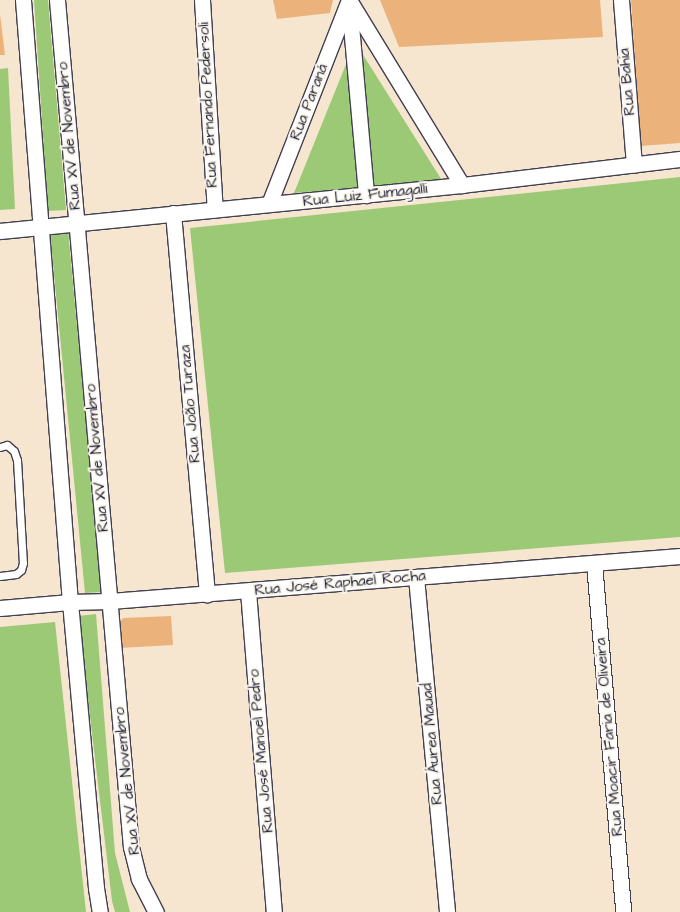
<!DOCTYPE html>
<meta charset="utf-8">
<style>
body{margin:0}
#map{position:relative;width:680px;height:912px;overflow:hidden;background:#f6e6cf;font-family:"Architects Daughter",sans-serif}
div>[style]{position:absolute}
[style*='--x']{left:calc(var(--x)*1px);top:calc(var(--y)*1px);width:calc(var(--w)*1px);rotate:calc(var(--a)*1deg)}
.green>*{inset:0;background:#9cc976}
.building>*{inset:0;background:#ebb37b}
.roads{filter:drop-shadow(1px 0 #423f51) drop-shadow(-1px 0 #423f51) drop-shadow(0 1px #423f51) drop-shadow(0 -1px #423f51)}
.lane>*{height:7px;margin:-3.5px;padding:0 3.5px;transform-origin:3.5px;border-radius:3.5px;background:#fff}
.street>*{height:15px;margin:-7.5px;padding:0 7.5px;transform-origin:7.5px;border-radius:7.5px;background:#fff}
span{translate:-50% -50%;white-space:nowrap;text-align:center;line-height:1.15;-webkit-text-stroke:4px #fbf7ec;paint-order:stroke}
.street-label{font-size:15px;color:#22223b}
</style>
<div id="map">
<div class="green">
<div style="clip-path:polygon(34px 0,48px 0,66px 210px,48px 211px)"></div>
<div style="clip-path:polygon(355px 42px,443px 182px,294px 193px)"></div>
<div style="clip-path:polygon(8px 68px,15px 209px,0 210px,0 69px)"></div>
<div style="clip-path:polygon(680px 177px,680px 537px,225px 573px,190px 228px)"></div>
<div style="clip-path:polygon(68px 230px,102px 592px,85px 593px,50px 233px)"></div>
<div style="clip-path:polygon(96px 614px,115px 853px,130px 912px,115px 912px,112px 901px,78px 616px)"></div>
<div style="clip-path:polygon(55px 622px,86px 912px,0 912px,0 627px)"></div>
</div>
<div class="building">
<div style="clip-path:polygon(273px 0,333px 0,330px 13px,277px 19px)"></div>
<div style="clip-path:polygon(380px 0,600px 0,603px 37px,399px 47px)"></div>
<div style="clip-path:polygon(631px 0,680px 0,680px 143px,641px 146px)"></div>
<div style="clip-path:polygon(0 14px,5px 55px,0 55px)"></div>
<div style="clip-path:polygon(171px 616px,173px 645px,119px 648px,117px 627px,123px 618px)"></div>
</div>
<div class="roads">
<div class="lane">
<div style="--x:0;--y:447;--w:7;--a:-16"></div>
<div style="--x:7;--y:445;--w:9;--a:41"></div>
<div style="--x:14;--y:451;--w:9;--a:72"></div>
<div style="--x:17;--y:460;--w:103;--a:86.7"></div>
<div style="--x:23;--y:563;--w:7;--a:106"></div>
<div style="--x:21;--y:570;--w:6;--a:141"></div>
<div style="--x:16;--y:574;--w:16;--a:173"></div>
</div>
<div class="street">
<div style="--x:23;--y:0;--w:604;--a:85.54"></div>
<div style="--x:70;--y:602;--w:287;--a:84.8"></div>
<div style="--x:96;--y:888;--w:24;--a:81"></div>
<div style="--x:57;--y:0;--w:850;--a:85.01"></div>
<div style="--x:131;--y:847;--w:33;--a:76"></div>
<div style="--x:139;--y:879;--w:37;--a:63"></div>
<div style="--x:202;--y:0;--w:210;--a:86.5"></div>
<div style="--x:349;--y:0;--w:217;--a:58.6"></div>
<div style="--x:621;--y:0;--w:165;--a:85.5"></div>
<div style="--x:349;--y:3;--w:193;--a:84.9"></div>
<div style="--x:269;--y:204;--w:219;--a:-68.6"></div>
<div style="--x:173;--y:213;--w:383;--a:84.9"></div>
<div style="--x:0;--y:231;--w:464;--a:-5.7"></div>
<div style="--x:462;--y:185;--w:220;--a:-6.8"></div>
<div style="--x:594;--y:563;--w:350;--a:85.2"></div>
<div style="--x:416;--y:577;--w:336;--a:84.7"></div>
<div style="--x:248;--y:591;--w:322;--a:85.4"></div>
<div style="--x:0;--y:608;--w:70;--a:-4.9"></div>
<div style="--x:70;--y:602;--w:40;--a:-1.4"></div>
<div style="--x:110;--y:601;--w:572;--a:-4.51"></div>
</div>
</div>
<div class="street-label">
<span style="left:627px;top:82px;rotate:-95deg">Rua Bahia</span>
<span style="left:309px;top:102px;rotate:-69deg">Rua Paraná</span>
<span style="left:208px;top:105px;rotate:-93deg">Rua Fernando Pedersoli</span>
<span style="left:69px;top:136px;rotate:-95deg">Rua XV de Novembro</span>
<span style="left:365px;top:195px;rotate:-6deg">Rua Luiz Fumagalli</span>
<span style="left:190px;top:404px;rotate:-95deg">Rua João Turaza</span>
<span style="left:97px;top:458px;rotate:-95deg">Rua XV de Novembro</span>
<span style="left:340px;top:583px;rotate:-5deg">Rua José Raphael Rocha</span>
<span style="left:609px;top:737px;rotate:-95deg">Rua Moacir Faria de Oliveira</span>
<span style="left:432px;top:744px;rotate:-95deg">Rua Áurea Mauad</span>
<span style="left:261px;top:751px;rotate:-95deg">Rua José Manoel Pedro</span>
<span style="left:127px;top:781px;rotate:-96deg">Rua XV de Novembro</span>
</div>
</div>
